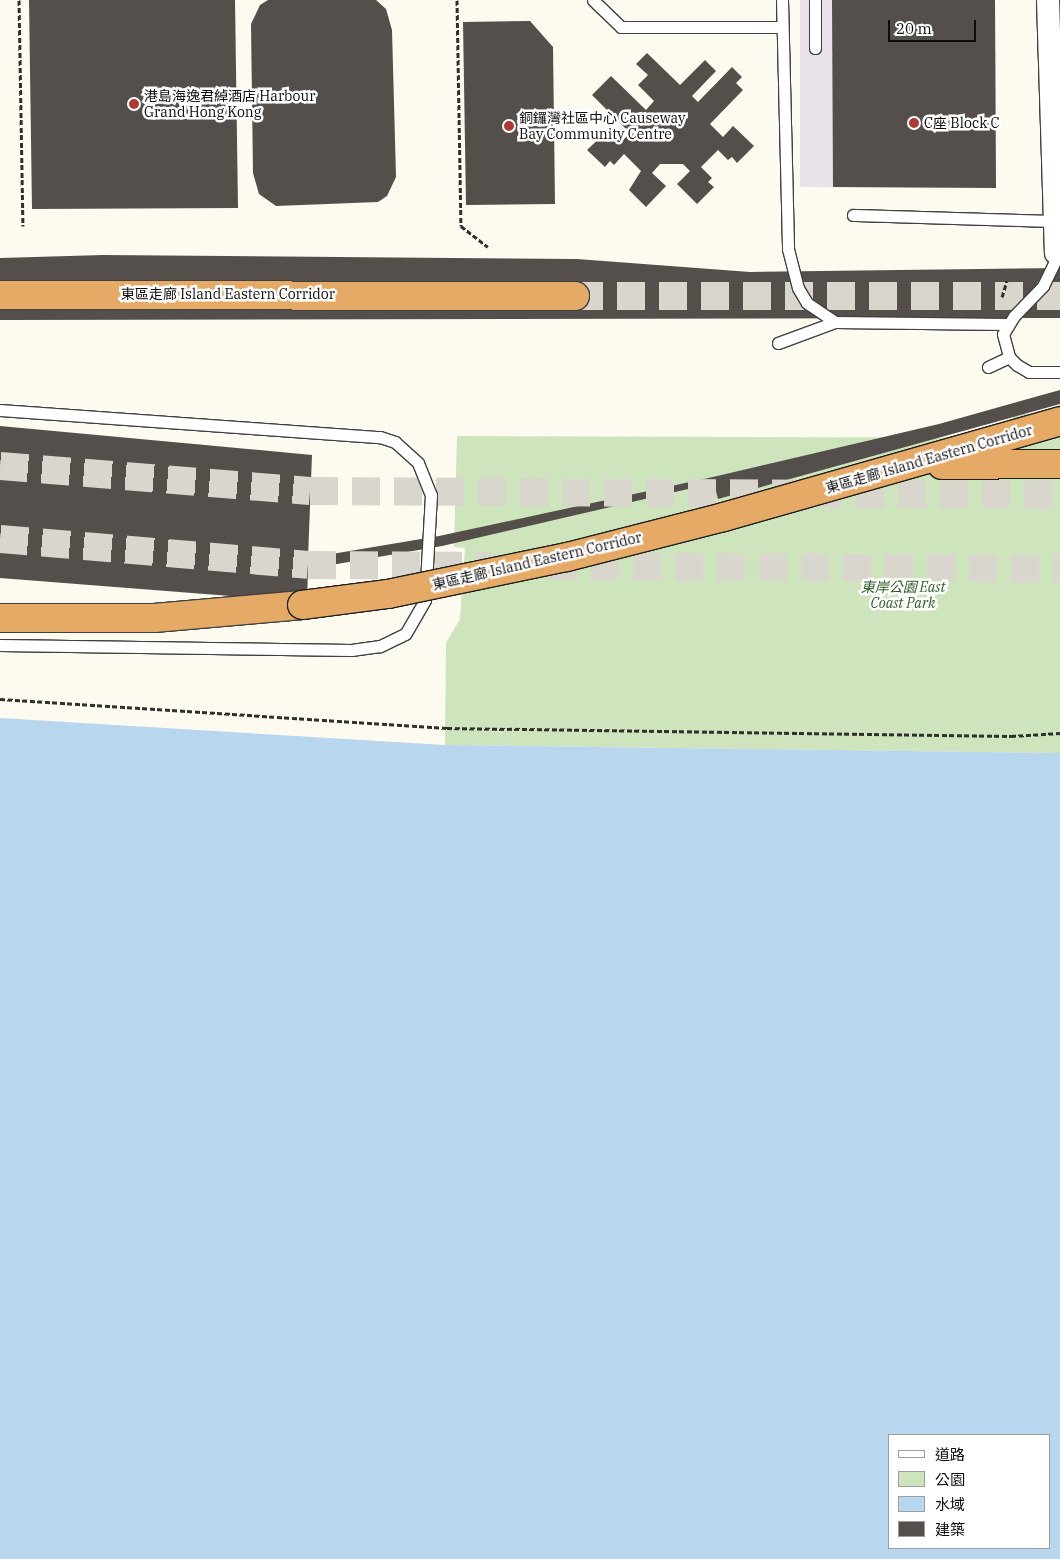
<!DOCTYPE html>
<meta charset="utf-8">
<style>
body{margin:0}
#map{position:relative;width:1060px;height:1559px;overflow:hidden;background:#fdfbef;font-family:"IBM Plex Serif","Noto Sans TC",serif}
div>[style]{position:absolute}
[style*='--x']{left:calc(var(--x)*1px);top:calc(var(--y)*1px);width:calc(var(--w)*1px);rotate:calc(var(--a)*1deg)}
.industrial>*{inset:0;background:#eae2eb}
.green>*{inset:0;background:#cde4bc}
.water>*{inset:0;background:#b9d6ef}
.building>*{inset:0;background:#544f4b}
.motorway-tunnel>*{height:28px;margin-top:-14px;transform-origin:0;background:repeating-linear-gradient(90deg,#d9d7cd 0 28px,transparent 0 42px)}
.path>*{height:3px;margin-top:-1.5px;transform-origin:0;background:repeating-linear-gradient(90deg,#2f2f2f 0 5px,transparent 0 7.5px)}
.roads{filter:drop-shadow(1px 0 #404040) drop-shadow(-1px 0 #404040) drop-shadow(0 1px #404040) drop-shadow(0 -1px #404040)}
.service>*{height:11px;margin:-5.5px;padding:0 5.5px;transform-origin:5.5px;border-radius:5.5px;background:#fff}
.minor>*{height:22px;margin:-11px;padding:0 11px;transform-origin:11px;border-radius:11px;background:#fff}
.motorway>*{height:28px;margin:-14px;padding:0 14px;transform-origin:14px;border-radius:14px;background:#e4aa66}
.bridges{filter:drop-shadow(1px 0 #1e1e1e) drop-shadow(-1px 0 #1e1e1e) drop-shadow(0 1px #1e1e1e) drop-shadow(0 -1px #1e1e1e)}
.motorway-bridge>*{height:28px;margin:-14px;padding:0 14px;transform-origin:14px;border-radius:14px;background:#e4aa66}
.dots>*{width:14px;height:14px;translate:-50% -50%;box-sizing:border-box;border:2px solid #fff;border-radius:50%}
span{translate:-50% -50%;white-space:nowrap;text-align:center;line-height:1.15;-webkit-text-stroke:5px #fff;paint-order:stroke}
.poi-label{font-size:14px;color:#0d0d0d}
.left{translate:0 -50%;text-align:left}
.street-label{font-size:14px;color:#0d0d0d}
.park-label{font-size:14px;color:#2c5d25;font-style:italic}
.legend{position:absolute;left:888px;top:1434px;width:162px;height:115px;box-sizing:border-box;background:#fff;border:1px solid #9e9e9e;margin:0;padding:6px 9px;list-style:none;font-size:15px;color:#0d0d0d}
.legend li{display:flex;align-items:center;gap:10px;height:25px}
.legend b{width:25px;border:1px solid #9e9e9e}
.scale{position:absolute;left:888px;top:20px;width:88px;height:22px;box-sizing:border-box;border:2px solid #0d0d0d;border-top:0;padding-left:6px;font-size:15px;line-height:18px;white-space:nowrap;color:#0d0d0d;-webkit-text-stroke:4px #fff;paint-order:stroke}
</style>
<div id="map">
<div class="industrial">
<div style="clip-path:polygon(800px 0,995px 0,996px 188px,800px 187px)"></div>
</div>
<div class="green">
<div style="clip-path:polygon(1013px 410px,1025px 414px,1060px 413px,1060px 753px,445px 745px,446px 643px,460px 619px,465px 548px,454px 547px,457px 436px,1012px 438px)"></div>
</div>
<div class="water">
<div style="clip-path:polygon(evenodd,0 718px,445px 745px,1060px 753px,1060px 1559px,0 1559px,0 718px,889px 1435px,1049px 1435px,1049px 1548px,889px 1548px,889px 1435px)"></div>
</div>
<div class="building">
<div style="clip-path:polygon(29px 0,235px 0,238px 208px,32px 209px)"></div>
<div style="clip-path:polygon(268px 0,376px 0,386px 9px,392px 30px,396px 177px,387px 196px,378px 202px,276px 206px,259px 194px,253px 173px,251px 24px,260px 5px)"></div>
<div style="clip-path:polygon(832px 0,995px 0,996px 188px,833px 187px)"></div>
<div style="clip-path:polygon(530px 21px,553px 47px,555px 204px,466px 205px,463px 22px)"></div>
<div style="clip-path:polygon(647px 53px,680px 85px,705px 60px,716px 71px,692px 96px,698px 102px,732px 67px,742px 77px,736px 83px,743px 90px,710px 124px,723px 137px,733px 126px,754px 146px,737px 163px,732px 157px,728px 160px,718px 150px,701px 167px,712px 178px,708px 182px,714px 187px,697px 204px,677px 184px,690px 171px,683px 164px,660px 164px,652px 173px,666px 186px,646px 207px,629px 190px,641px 171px,624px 154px,614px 165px,610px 161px,605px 167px,587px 150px,608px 130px,621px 142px,630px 133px,592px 95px,611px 76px,646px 110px,654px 101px,638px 85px,648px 75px,636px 64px)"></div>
<div style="clip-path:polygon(103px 255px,577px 259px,750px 272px,1060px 268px,1060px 318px,0 320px,0 258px)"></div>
<div style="clip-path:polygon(1060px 390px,1060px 404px,718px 499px,714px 483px,442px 546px,308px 569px,307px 602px,0 578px,0 426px,312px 455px,308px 558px,439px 536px,713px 477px,939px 424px)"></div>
</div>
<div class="motorway-tunnel">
<div style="--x:575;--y:296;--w:485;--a:0"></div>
<div style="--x:0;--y:466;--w:311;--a:4.6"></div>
<div style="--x:310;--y:491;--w:750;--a:0.31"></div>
<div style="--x:0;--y:539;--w:309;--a:4.8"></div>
<div style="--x:308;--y:565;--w:186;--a:0.3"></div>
<div style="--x:549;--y:566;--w:511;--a:0.34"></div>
</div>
<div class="path">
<div style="--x:19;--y:0;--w:226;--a:89"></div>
<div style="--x:457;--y:0;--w:226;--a:89"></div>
<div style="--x:461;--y:226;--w:34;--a:38"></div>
<div style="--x:1002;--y:297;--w:17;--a:-73"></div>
<div style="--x:0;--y:699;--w:448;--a:3.7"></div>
<div style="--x:447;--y:728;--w:564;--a:0.81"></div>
<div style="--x:1011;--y:736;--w:49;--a:-3.5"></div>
</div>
<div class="roads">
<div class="service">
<div style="--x:593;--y:0;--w:39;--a:44"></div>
<div style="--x:621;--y:27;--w:161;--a:0"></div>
<div style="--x:782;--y:0;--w:249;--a:88.6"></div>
<div style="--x:788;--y:249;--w:40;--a:75.6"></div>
<div style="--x:798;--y:288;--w:17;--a:59"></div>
<div style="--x:807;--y:303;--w:34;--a:34"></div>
<div style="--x:835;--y:322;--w:172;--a:0.7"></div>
<div style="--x:815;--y:0;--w:48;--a:90"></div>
<div style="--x:853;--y:215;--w:202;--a:1.7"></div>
<div style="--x:1058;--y:255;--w:34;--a:116"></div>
<div style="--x:1043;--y:286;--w:42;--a:134"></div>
<div style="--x:1014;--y:316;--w:21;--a:121"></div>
<div style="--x:1003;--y:334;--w:24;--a:75"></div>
<div style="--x:1009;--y:357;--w:11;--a:45"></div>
<div style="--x:1017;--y:365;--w:14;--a:30"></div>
<div style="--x:1029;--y:372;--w:31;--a:0"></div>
<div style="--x:778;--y:343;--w:61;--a:-20.2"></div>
<div style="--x:988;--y:367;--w:23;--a:-25"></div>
<div style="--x:0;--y:410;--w:381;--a:4.1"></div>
<div style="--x:380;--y:437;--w:16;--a:18"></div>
<div style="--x:395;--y:442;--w:31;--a:42"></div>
<div style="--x:418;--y:463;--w:35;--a:68"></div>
<div style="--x:431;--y:495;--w:105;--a:93.3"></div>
<div style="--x:425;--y:600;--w:39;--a:120"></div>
<div style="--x:405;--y:634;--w:28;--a:154"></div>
<div style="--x:380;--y:646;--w:29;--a:172"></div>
<div style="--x:351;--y:650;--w:351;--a:-179.2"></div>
</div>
<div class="minor">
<div style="--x:1048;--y:0;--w:253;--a:88.2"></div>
</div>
<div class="motorway">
<div style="--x:0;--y:295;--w:575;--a:0.1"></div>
<div style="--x:0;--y:618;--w:154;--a:0"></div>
<div style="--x:154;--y:618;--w:149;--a:-5"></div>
</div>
</div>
<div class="bridges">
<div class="motorway-bridge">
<div style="--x:942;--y:465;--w:118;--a:-0.5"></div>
<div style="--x:302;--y:605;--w:87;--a:-7.3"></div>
<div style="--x:388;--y:594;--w:183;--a:-11.7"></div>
<div style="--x:567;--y:557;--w:162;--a:-14.3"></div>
<div style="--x:724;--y:517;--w:349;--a:-15.9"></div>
</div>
</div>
<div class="dots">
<div style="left:134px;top:104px;background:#ae3834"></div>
<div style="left:914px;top:123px;background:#ae3834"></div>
<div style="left:509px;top:126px;background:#ae3834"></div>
</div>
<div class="poi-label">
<span class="left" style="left:144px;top:104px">港島海逸君綽酒店 Harbour<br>Grand Hong Kong</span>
<span class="left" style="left:519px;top:126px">銅鑼灣社區中心 Causeway<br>Bay Community Centre</span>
<span class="left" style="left:924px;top:123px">C座 Block C</span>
</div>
<div class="street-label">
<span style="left:228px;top:294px">東區走廊 Island Eastern Corridor</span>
<span style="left:929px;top:459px;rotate:-16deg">東區走廊 Island Eastern Corridor</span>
<span style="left:537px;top:561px;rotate:-13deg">東區走廊 Island Eastern Corridor</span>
</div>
<div class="park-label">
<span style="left:903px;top:595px">東岸公園 East<br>Coast Park</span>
</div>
<ul class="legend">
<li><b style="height:6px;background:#fff"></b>道路</li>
<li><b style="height:14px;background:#cde4bc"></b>公園</li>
<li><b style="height:14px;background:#b9d6ef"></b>水域</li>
<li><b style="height:14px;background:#544f4b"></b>建築</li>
</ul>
<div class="scale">20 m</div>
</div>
